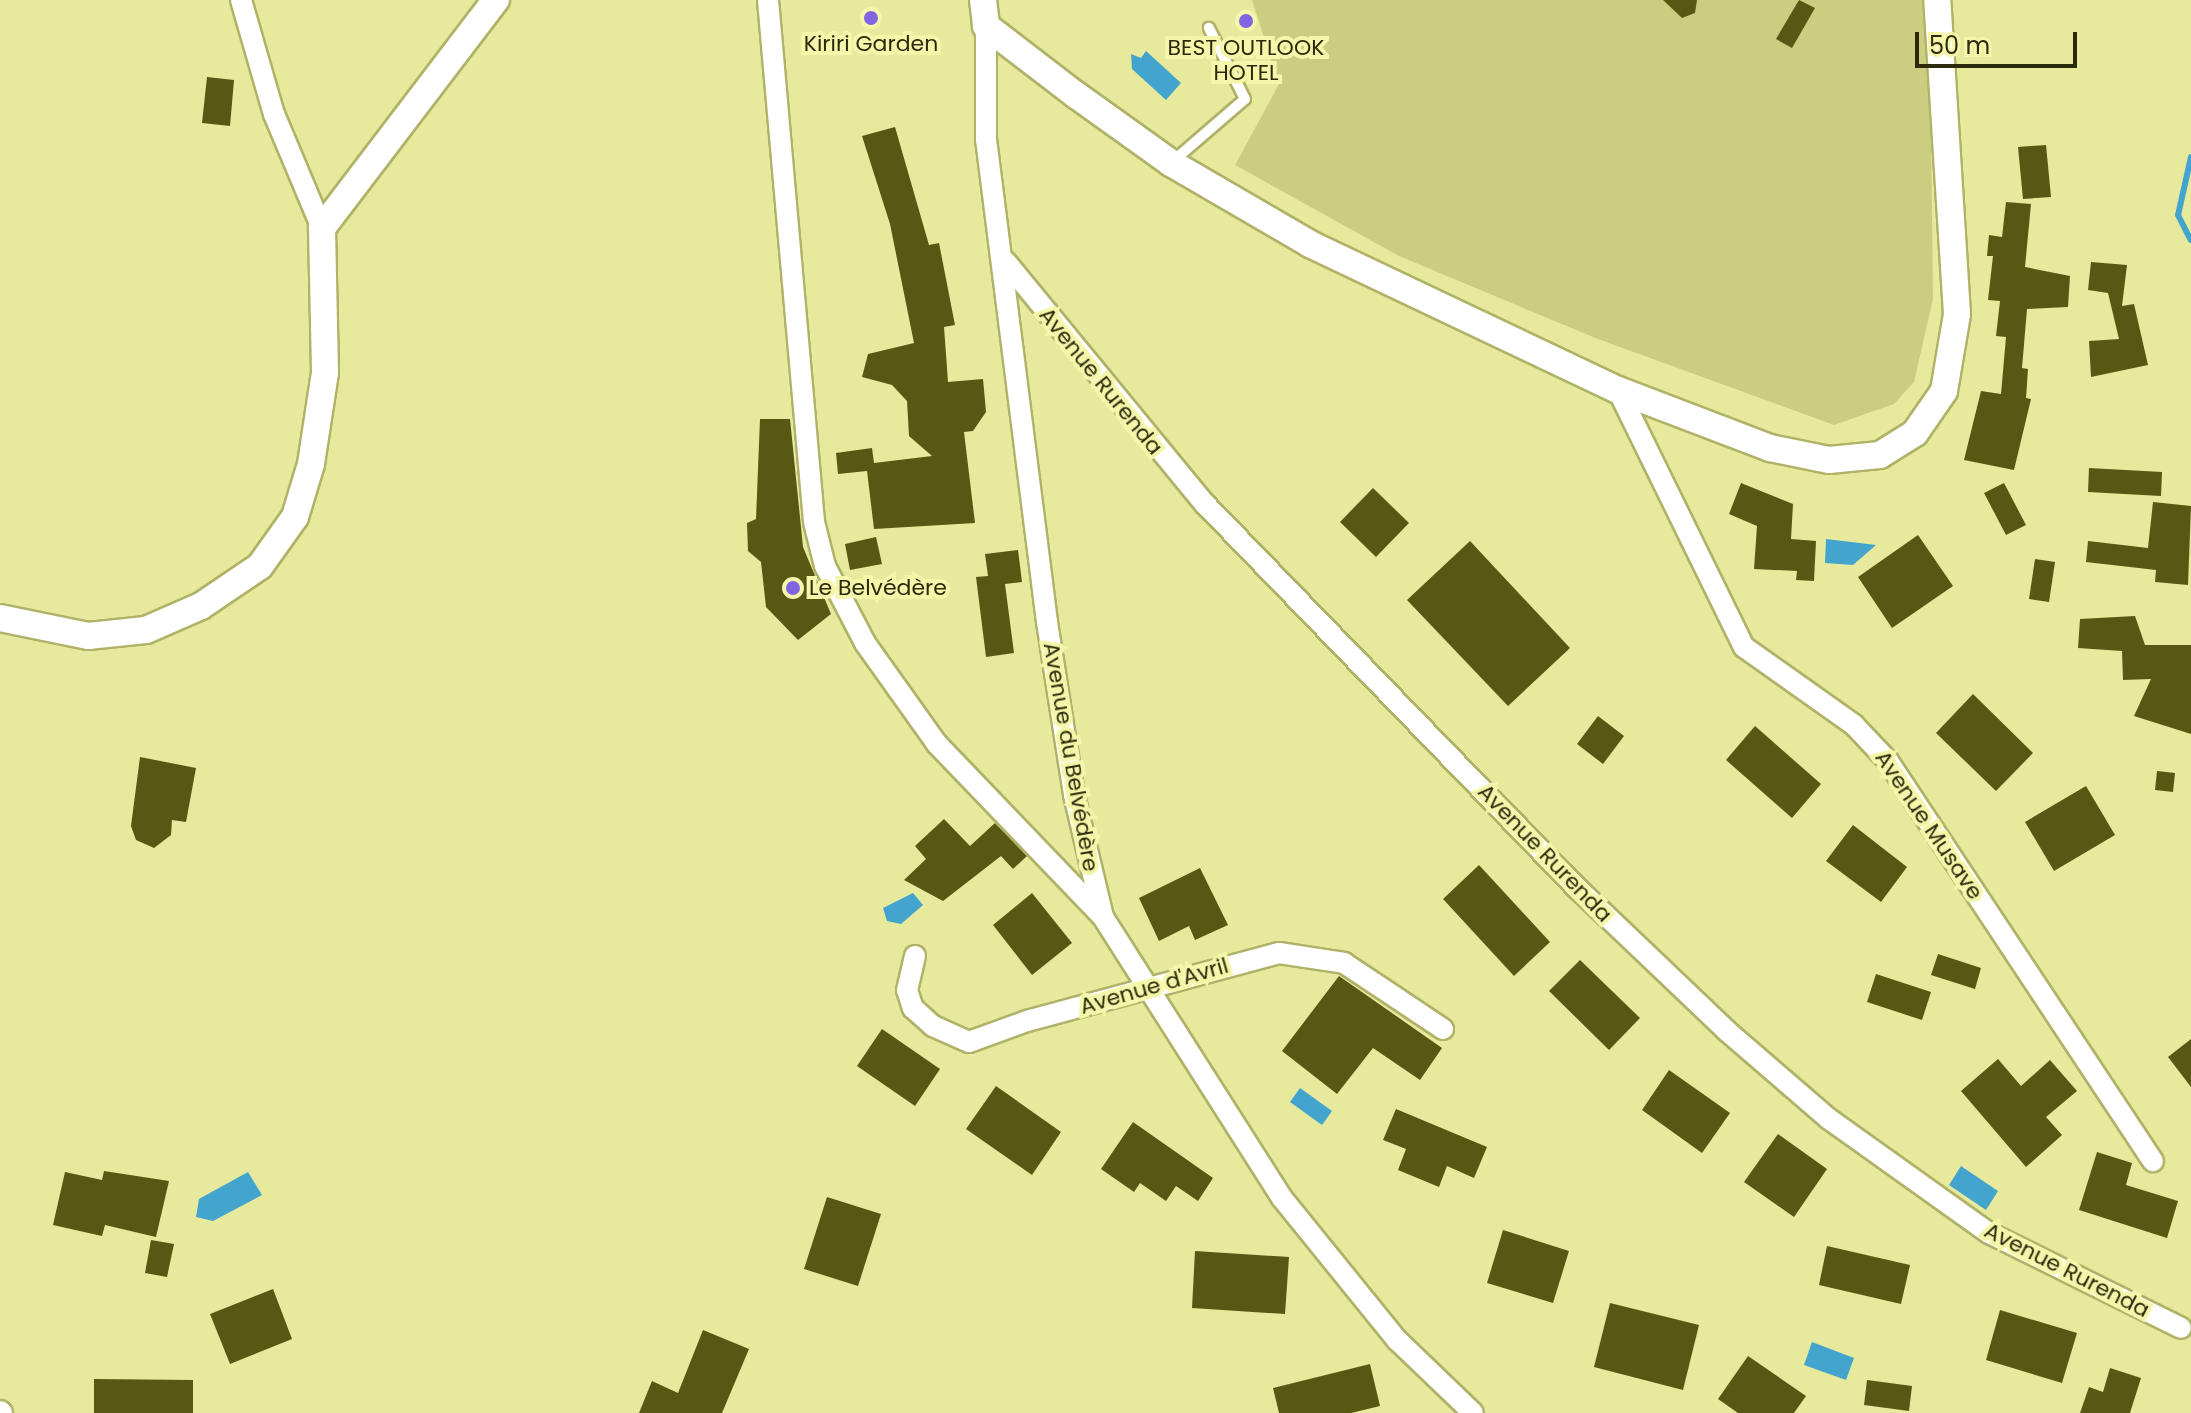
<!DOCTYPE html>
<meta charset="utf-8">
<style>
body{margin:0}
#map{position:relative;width:2191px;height:1413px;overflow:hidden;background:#e7e99d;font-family:Poppins,sans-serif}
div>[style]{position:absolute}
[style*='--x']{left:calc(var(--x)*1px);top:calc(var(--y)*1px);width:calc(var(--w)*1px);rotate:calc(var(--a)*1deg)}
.green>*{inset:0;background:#cbcd80}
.water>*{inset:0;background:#43a4cd}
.stream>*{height:6px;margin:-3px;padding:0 3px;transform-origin:3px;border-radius:3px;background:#43a4cd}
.building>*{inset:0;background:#585815}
.roads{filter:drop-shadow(2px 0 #b0b268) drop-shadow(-2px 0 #b0b268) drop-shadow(0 2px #b0b268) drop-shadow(0 -2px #b0b268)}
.service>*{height:10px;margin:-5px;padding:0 5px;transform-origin:5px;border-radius:5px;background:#fff}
.minor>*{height:20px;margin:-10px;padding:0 10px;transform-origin:10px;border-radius:10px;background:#fff}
.tertiary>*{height:26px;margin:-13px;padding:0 13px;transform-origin:13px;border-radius:13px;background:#fff}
.dots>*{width:22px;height:22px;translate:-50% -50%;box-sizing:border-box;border:4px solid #f4f7aa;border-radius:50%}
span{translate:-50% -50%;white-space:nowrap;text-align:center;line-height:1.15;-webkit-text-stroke:8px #f4f7aa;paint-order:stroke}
.poi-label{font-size:22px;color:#2b2b0c}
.left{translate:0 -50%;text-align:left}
.street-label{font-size:22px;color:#2b2b0c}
.scale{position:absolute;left:1915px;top:32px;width:162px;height:36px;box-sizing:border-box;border:4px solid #2b2b0c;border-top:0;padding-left:10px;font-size:24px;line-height:28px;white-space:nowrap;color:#2b2b0c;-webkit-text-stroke:6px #f4f7aa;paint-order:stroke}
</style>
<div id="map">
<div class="green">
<div style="clip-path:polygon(1252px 0,1922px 0,1931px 122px,1933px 299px,1914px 382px,1894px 404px,1834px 425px,1598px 339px,1399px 256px,1235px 165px,1279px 84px)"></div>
</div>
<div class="water">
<div style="clip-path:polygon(1146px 51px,1181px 83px,1166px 100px,1132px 69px,1131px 54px,1141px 58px)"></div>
<div style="clip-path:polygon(1826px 539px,1876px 545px,1853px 565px,1825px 563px)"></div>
<div style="clip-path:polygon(913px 893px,923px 905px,901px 924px,887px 921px,883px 908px)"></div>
<div style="clip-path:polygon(1300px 1088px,1332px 1111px,1322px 1125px,1290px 1102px)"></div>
<div style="clip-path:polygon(1961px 1166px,1998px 1191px,1986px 1210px,1949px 1185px)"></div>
<div style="clip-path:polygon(248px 1172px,262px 1195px,213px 1221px,196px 1217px,199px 1199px)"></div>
<div style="clip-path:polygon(1812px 1342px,1854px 1358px,1846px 1380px,1804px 1365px)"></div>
</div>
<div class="stream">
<div style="--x:2191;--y:157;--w:59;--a:102.6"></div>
<div style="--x:2178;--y:215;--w:28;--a:63"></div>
</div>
<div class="building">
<div style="clip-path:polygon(1663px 0,1697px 0,1695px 13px,1682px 18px)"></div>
<div style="clip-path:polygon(1799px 0,1815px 8px,1792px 48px,1776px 39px)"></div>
<div style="clip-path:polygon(207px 77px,234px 80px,230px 126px,202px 123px)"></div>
<div style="clip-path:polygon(895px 127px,929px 245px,939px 243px,955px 325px,944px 327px,948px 382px,983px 379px,986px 412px,973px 431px,964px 432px,975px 523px,874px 529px,867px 471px,838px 474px,836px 453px,872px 448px,874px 463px,932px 456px,909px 436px,907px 401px,892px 385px,862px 377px,868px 354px,914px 343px,890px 224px,862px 136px)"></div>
<div style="clip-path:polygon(2046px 145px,2051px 197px,2023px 199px,2018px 147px)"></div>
<div style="clip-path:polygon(2006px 202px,2031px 204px,2025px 267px,2070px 276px,2068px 307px,2027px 309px,2022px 368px,2028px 369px,2026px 398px,2031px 399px,2014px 470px,1964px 460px,1981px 391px,2001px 394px,2006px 337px,1996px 336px,2000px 301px,1988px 300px,1993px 256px,1987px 256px,1989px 235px,2002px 237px)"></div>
<div style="clip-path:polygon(2091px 262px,2127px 265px,2122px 306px,2134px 304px,2148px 365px,2091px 377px,2089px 341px,2119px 339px,2108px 293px,2088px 290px)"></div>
<div style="clip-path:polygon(760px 419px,790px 419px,803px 547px,831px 614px,798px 640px,766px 607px,761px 562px,748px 551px,747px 523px,756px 519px)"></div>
<div style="clip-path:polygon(2089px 468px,2162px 472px,2161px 496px,2088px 492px)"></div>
<div style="clip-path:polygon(1741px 483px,1793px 504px,1791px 539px,1816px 541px,1814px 581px,1796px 580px,1797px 571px,1754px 569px,1757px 526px,1729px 514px)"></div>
<div style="clip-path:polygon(2004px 483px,2026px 525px,2006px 535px,1984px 493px)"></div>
<div style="clip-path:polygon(1373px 488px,1409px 523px,1376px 557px,1340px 522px)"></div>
<div style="clip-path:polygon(2153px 502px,2191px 506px,2188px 585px,2155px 582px,2156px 570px,2086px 562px,2088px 541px,2148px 548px)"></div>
<div style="clip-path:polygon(1918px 535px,1953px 586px,1892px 628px,1858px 577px)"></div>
<div style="clip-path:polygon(876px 537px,882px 564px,850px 570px,845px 544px)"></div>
<div style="clip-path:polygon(1470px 541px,1570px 648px,1508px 706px,1407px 600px)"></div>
<div style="clip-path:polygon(1018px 550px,1022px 582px,1005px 584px,1014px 653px,986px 657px,976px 577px,988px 576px,985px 554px)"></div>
<div style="clip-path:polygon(2035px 559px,2055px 562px,2049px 602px,2029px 599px)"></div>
<div style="clip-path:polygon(2135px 616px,2145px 645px,2191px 645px,2191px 734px,2134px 716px,2151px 679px,2123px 680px,2122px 651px,2078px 648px,2080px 619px)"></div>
<div style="clip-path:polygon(1973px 694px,2033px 753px,1996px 791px,1936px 733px)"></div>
<div style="clip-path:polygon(1598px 716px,1624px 736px,1603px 764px,1577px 744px)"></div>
<div style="clip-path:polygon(1755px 726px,1821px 784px,1792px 818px,1726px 760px)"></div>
<div style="clip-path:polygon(140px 757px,196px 768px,186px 822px,172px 820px,171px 835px,154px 848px,136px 840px,131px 826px)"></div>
<div style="clip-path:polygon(2157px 771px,2175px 773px,2173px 792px,2155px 790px)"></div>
<div style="clip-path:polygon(2086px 786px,2115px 835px,2054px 871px,2025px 822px)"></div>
<div style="clip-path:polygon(944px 819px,970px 846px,995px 823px,1027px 856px,1013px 869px,1001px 856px,943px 901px,904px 880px,926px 859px,915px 846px)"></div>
<div style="clip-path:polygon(1853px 825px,1907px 867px,1881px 902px,1826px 861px)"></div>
<div style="clip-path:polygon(1479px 865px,1550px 942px,1514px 976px,1443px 899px)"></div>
<div style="clip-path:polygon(1200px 868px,1228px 925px,1195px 940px,1189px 926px,1159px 941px,1139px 898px)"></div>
<div style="clip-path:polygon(1032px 893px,1072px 943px,1032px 975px,993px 925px)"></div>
<div style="clip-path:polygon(1938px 954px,1981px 968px,1975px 989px,1931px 975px)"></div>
<div style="clip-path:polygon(1580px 960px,1640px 1018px,1609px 1050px,1549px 991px)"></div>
<div style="clip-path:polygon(1876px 974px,1931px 992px,1922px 1020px,1867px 1002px)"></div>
<div style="clip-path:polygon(1339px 976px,1442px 1048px,1420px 1080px,1373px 1048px,1337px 1094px,1282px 1051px)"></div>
<div style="clip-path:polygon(882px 1029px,940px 1069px,915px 1106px,857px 1066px)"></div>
<div style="clip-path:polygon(2191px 1039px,2191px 1087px,2168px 1057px)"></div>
<div style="clip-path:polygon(1998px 1059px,2021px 1086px,2050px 1060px,2077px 1091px,2046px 1117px,2062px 1135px,2026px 1167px,1961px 1091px)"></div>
<div style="clip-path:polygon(1669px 1070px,1730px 1113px,1702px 1153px,1642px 1110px)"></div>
<div style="clip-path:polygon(996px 1086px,1061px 1132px,1032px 1175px,966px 1129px)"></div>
<div style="clip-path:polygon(1396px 1109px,1487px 1147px,1474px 1178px,1447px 1166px,1439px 1187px,1398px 1170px,1406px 1149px,1383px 1140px)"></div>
<div style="clip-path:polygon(1133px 1122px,1213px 1178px,1198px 1201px,1176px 1186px,1166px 1201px,1140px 1183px,1134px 1192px,1101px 1169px)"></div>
<div style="clip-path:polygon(1778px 1134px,1827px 1169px,1794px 1217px,1744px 1182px)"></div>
<div style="clip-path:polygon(2097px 1152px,2132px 1163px,2126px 1185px,2178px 1201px,2167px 1238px,2079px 1210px)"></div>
<div style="clip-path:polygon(104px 1171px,169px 1181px,156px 1237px,105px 1225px,102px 1236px,53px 1225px,65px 1172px,102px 1180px)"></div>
<div style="clip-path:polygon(827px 1197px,881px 1214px,858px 1286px,804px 1269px)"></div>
<div style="clip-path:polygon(1503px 1230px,1569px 1251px,1553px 1303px,1487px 1283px)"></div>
<div style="clip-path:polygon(151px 1240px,174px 1244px,167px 1277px,145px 1273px)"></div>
<div style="clip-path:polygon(1827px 1246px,1910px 1265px,1901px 1304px,1819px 1285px)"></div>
<div style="clip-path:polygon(1195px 1251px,1289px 1257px,1285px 1314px,1192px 1308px)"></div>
<div style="clip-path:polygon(273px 1289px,292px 1339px,230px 1364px,210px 1314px)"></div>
<div style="clip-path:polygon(1610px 1303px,1699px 1325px,1683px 1390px,1594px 1367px)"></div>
<div style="clip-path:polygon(2000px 1310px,2077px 1333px,2062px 1383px,1986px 1360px)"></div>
<div style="clip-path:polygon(703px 1330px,749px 1349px,722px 1413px,639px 1413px,652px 1381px,678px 1393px)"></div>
<div style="clip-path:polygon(1748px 1356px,1806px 1396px,1794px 1413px,1738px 1413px,1718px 1399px)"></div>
<div style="clip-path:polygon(1370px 1364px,1380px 1406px,1351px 1413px,1279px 1413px,1273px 1388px)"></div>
<div style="clip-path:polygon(2110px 1368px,2141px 1378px,2130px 1413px,2080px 1413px,2089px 1387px,2103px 1392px)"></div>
<div style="clip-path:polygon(94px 1379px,193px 1380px,193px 1413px,94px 1413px)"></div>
<div style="clip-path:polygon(1867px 1380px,1912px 1386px,1909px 1411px,1864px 1405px)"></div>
</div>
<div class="roads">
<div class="service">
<div style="--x:1172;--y:162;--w:96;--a:-40.8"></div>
<div style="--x:1245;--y:99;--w:80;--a:-116.9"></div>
</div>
<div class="minor">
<div style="--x:241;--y:0;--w:119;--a:73.9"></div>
<div style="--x:274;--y:114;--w:124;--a:67.2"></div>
<div style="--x:768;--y:0;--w:524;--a:84.96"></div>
<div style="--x:814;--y:522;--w:45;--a:76"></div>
<div style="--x:825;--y:566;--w:87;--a:62.5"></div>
<div style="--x:865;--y:643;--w:124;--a:54.5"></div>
<div style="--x:937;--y:744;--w:240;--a:46.2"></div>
<div style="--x:986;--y:26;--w:113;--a:90"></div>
<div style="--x:986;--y:139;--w:487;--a:82.8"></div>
<div style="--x:1047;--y:622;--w:175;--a:81.1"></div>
<div style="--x:1074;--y:795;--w:125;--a:76.6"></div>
<div style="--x:1103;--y:917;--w:333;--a:57.5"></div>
<div style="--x:1282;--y:1198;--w:183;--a:51"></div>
<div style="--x:1397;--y:1340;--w:105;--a:43.8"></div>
<div style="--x:1006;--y:262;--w:313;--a:50.6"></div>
<div style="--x:1205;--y:504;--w:536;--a:45.91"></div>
<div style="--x:1578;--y:889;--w:206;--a:43.6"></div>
<div style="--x:1727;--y:1031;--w:135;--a:40.8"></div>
<div style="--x:1829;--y:1119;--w:196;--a:35.5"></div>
<div style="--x:1989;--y:1233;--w:214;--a:26.3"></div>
<div style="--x:1618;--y:390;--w:286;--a:63.9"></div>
<div style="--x:1744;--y:647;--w:135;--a:35.3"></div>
<div style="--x:1854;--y:725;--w:50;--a:46.6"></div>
<div style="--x:1888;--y:761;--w:480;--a:56.5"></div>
<div style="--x:915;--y:956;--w:35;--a:103"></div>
<div style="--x:907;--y:990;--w:19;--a:72"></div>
<div style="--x:913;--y:1008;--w:27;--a:42"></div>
<div style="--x:933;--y:1026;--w:39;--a:24"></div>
<div style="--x:969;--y:1042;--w:62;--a:-19.9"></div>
<div style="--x:1027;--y:1021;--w:261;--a:-15.1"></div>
<div style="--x:1279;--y:953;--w:66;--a:8.7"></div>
<div style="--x:1344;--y:963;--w:119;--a:33.7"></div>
<div style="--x:0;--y:1411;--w:3;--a:45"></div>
</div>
<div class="tertiary">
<div style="--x:983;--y:0;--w:26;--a:83"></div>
<div style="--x:986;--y:26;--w:113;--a:37.5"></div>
<div style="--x:1076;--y:95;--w:117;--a:35.6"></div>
<div style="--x:1171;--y:163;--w:161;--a:30.2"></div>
<div style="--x:1310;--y:244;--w:341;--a:25.4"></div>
<div style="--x:1618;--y:390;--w:163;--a:20.9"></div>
<div style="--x:1770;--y:448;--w:60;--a:11.5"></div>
<div style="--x:1829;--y:460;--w:51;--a:-5.6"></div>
<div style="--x:1880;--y:455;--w:41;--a:-32.2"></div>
<div style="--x:1915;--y:433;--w:51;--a:-55.4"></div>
<div style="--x:1944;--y:391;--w:78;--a:-80.4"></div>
<div style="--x:1957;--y:314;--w:315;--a:-93.6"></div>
<div style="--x:0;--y:618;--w:90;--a:11.6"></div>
<div style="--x:88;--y:636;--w:58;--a:-5.9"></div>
<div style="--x:146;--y:630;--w:60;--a:-23.6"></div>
<div style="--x:201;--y:606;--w:71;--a:-34.1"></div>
<div style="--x:260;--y:566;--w:60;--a:-54.5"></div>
<div style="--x:295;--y:517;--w:55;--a:-73.2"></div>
<div style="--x:311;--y:464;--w:93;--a:-81.3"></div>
<div style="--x:325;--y:372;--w:144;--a:-91.2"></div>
<div style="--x:322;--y:228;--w:287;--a:-52.7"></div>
</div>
</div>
<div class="dots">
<div style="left:871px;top:18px;background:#7f65e0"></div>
<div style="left:1246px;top:21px;background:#7f65e0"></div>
<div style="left:793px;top:588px;background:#7f65e0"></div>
</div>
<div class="poi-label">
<span style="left:871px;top:44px">Kiriri Garden</span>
<span style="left:1246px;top:60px">BEST OUTLOOK<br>HOTEL</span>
<span class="left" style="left:809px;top:588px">Le Belvédère</span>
</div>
<div class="street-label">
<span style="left:1101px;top:381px;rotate:51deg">Avenue Rurenda</span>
<span style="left:1071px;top:757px;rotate:80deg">Avenue du Belvédère</span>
<span style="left:1929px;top:825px;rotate:56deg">Avenue Musave</span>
<span style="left:1545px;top:853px;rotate:46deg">Avenue Rurenda</span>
<span style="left:1154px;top:986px;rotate:-16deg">Avenue d'Avril</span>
<span style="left:2067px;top:1270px;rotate:27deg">Avenue Rurenda</span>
</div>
<div class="scale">50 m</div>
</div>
